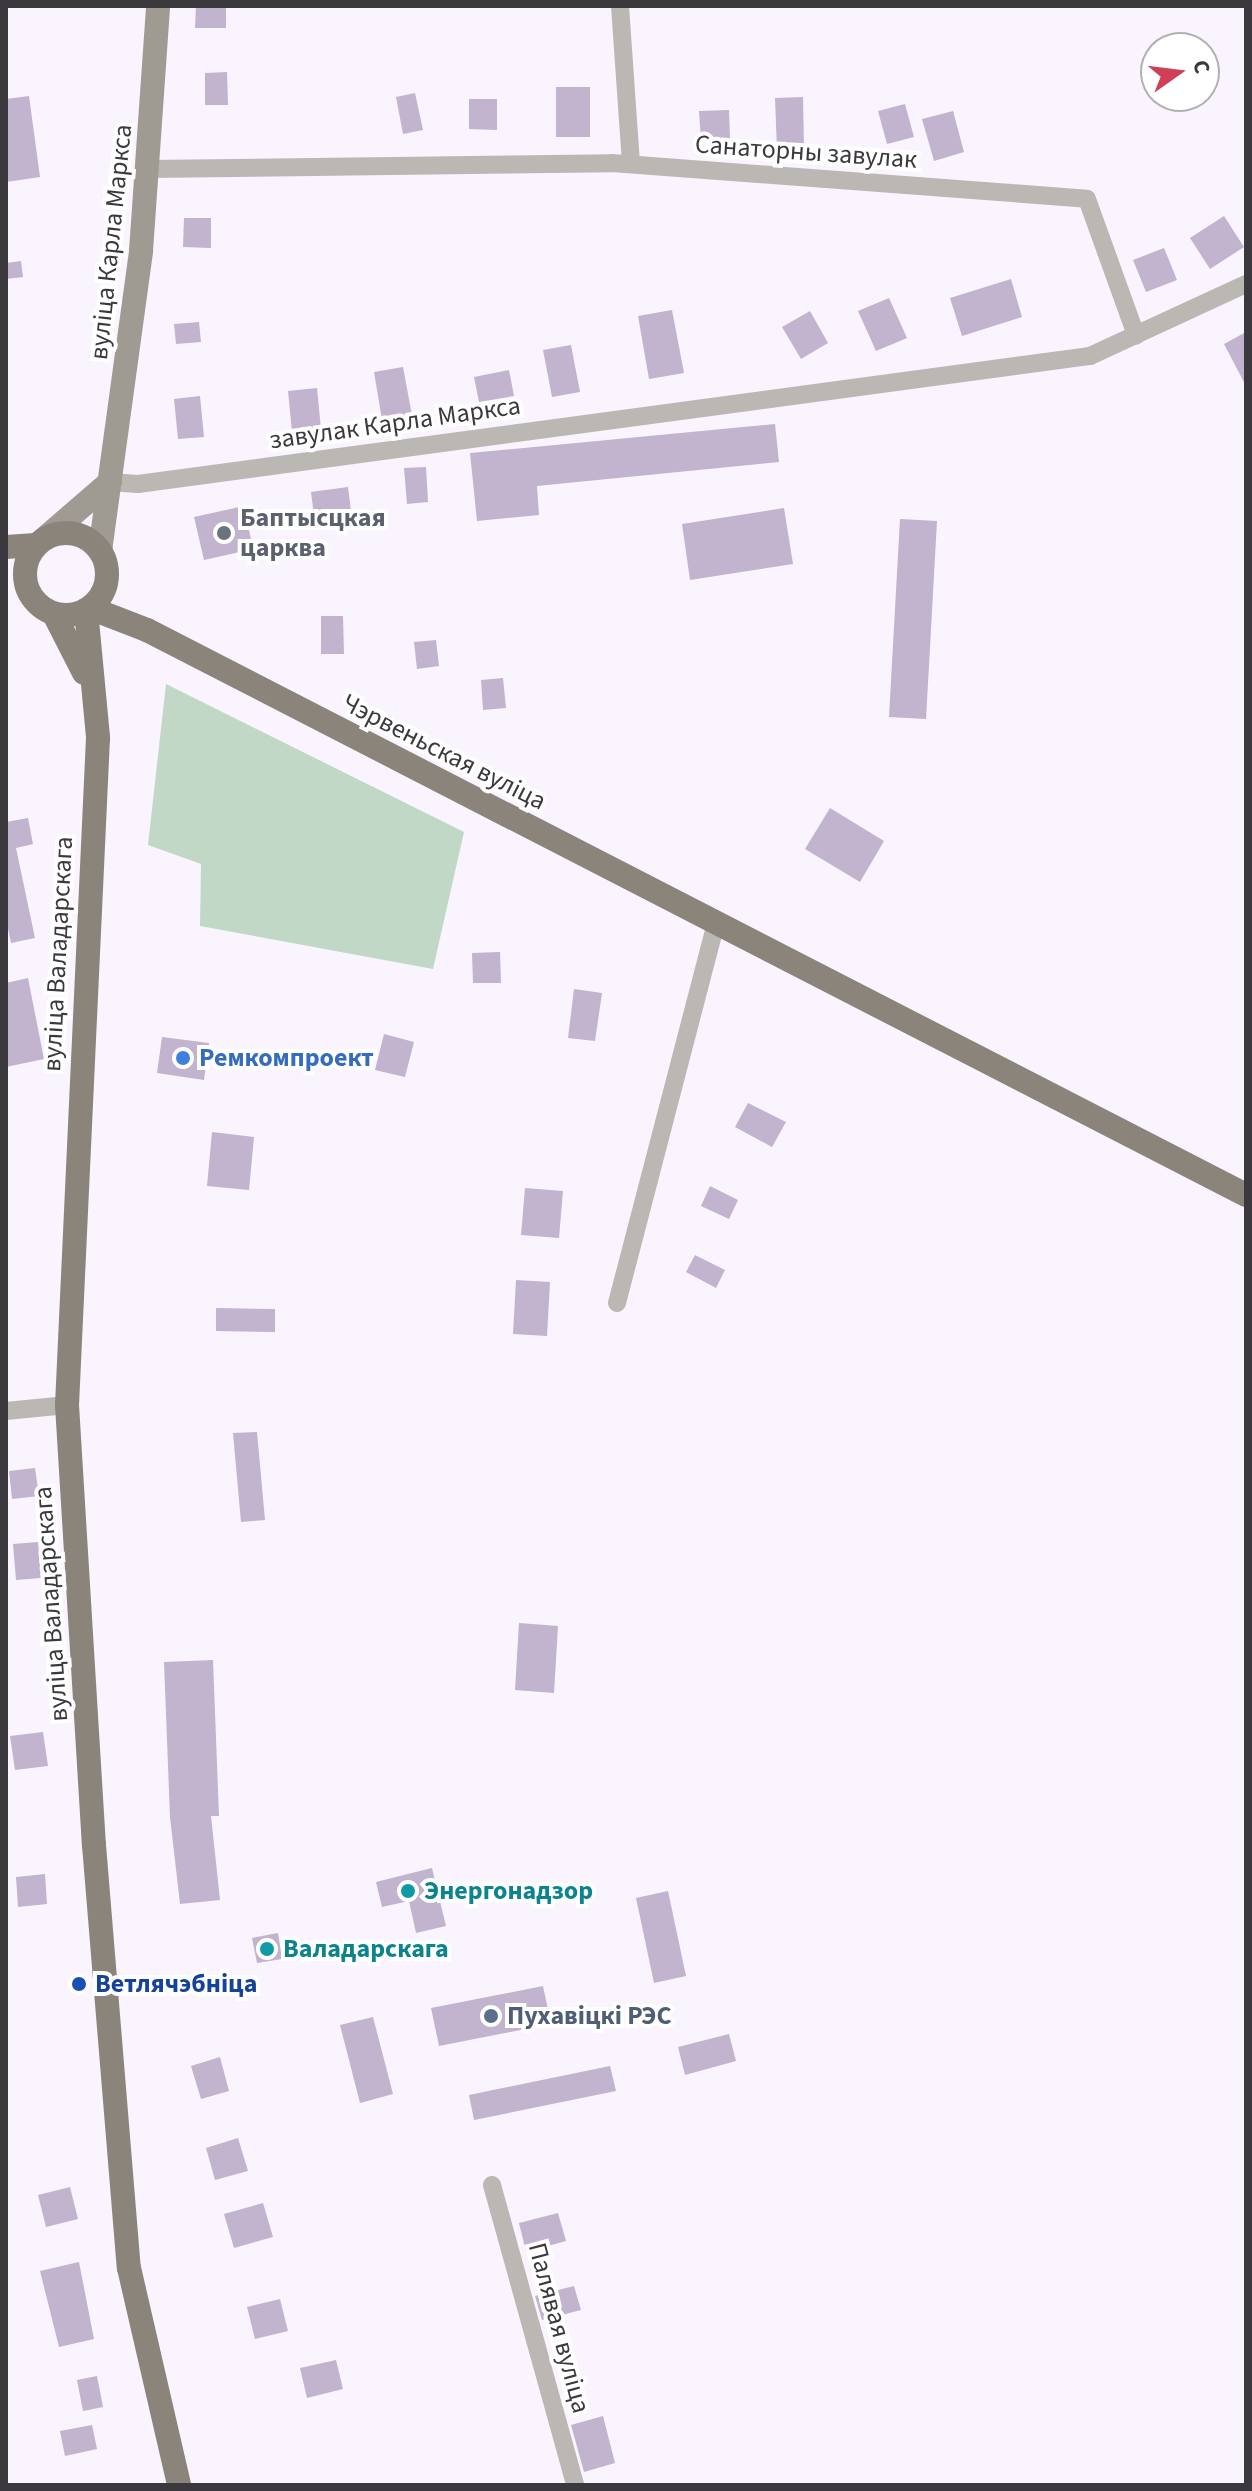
<!DOCTYPE html>
<meta charset="utf-8">
<style>
body{margin:0}
#map{position:relative;width:1252px;height:2491px;overflow:hidden;background:#f9f4fe;font-family:"Source Sans 3",sans-serif}
div>[style]{position:absolute}
[style*='--x']{left:calc(var(--x)*1px);top:calc(var(--y)*1px);width:calc(var(--w)*1px);rotate:calc(var(--a)*1deg)}
.green>*{inset:0;background:#c1d8c6}
.building>*{inset:0;background:#c2b3ce}
.street>*{height:18px;margin:-9px;padding:0 9px;transform-origin:9px;border-radius:9px;background:#bbb8b3}
.secondary>*{height:24px;margin:-12px;padding:0 12px;transform-origin:12px;border-radius:12px;background:#9f9a92}
.primary>*{height:24px;margin:-12px;padding:0 12px;transform-origin:12px;border-radius:12px;background:#8a847a}
.primary>.ring{margin:-12px;padding:0;box-sizing:content-box;background:none;border:24px solid #8a847a;border-radius:50%}
.dots>*{width:22px;height:22px;translate:-50% -50%;box-sizing:border-box;border:4px solid #fff;border-radius:50%}
span{translate:-50% -50%;white-space:nowrap;text-align:center;line-height:1.15;-webkit-text-stroke:8px #fff;paint-order:stroke}
.street-label{font-size:26px;color:#3c393e}
.worship-label{font-size:26px;color:#5b616d;font-weight:700}
.left{translate:0 -50%;text-align:left}
.shop-label{font-size:26px;color:#366cbe;font-weight:700}
.culture-label{font-size:26px;color:#0d838f;font-weight:700}
.transit-label{font-size:26px;color:#164399;font-weight:700}
.service-label{font-size:26px;color:#4e5e75;font-weight:700}
.frame{position:absolute;inset:0;border:8px solid #3c393e;pointer-events:none}
.north{position:absolute;left:1140px;top:32px;width:80px;height:80px;box-sizing:border-box;background:#fff;border:2px solid #b1b0b2;border-radius:50%;rotate:76deg;font-size:22px;font-weight:700;line-height:32px;text-align:center;color:#3c393e}
.north::after{content:'';display:block;margin:auto;width:28px;height:36px;background:#d03f58;clip-path:polygon(50% 0,100% 100%,50% 72%,0 100%)}
</style>
<div id="map">
<div class="green">
<div style="clip-path:polygon(166px 684px,464px 832px,433px 969px,200px 926px,201px 864px,148px 845px)"></div>
</div>
<div class="building">
<div style="clip-path:polygon(196px 6px,226px 6px,226px 28px,195px 28px)"></div>
<div style="clip-path:polygon(227px 72px,228px 105px,205px 105px,205px 73px)"></div>
<div style="clip-path:polygon(556px 87px,590px 87px,590px 137px,556px 137px)"></div>
<div style="clip-path:polygon(415px 93px,423px 130px,403px 134px,396px 97px)"></div>
<div style="clip-path:polygon(29px 96px,40px 177px,6px 182px,6px 99px)"></div>
<div style="clip-path:polygon(803px 97px,804px 149px,777px 150px,775px 98px)"></div>
<div style="clip-path:polygon(469px 99px,497px 99px,497px 130px,469px 129px)"></div>
<div style="clip-path:polygon(905px 104px,914px 137px,887px 144px,878px 111px)"></div>
<div style="clip-path:polygon(729px 110px,730px 139px,701px 140px,699px 111px)"></div>
<div style="clip-path:polygon(953px 111px,964px 152px,934px 161px,922px 119px)"></div>
<div style="clip-path:polygon(1224px 216px,1244px 247px,1210px 269px,1190px 238px)"></div>
<div style="clip-path:polygon(184px 218px,211px 218px,211px 248px,183px 247px)"></div>
<div style="clip-path:polygon(1164px 248px,1177px 280px,1146px 292px,1133px 260px)"></div>
<div style="clip-path:polygon(21px 261px,23px 277px,6px 279px,6px 263px)"></div>
<div style="clip-path:polygon(1011px 279px,1022px 317px,962px 336px,950px 298px)"></div>
<div style="clip-path:polygon(889px 298px,907px 338px,876px 351px,858px 311px)"></div>
<div style="clip-path:polygon(672px 310px,684px 373px,649px 379px,638px 316px)"></div>
<div style="clip-path:polygon(810px 311px,828px 343px,801px 359px,782px 327px)"></div>
<div style="clip-path:polygon(199px 322px,201px 342px,176px 344px,174px 324px)"></div>
<div style="clip-path:polygon(1246px 332px,1246px 386px,1224px 344px)"></div>
<div style="clip-path:polygon(571px 345px,580px 392px,552px 397px,543px 350px)"></div>
<div style="clip-path:polygon(403px 367px,413px 421px,383px 426px,374px 372px)"></div>
<div style="clip-path:polygon(509px 370px,514px 396px,479px 402px,474px 377px)"></div>
<div style="clip-path:polygon(317px 388px,321px 429px,292px 432px,288px 391px)"></div>
<div style="clip-path:polygon(200px 396px,204px 437px,178px 439px,174px 399px)"></div>
<div style="clip-path:polygon(775px 424px,779px 462px,537px 486px,539px 515px,477px 521px,470px 453px)"></div>
<div style="clip-path:polygon(426px 467px,428px 502px,407px 504px,404px 468px)"></div>
<div style="clip-path:polygon(348px 487px,351px 511px,314px 516px,311px 492px)"></div>
<div style="clip-path:polygon(244px 506px,253px 549px,204px 560px,194px 517px)"></div>
<div style="clip-path:polygon(784px 508px,793px 564px,690px 580px,682px 524px)"></div>
<div style="clip-path:polygon(900px 519px,937px 521px,926px 719px,889px 717px)"></div>
<div style="clip-path:polygon(321px 616px,343px 616px,344px 654px,321px 654px)"></div>
<div style="clip-path:polygon(436px 640px,439px 666px,417px 669px,414px 642px)"></div>
<div style="clip-path:polygon(503px 678px,506px 708px,483px 710px,481px 680px)"></div>
<div style="clip-path:polygon(830px 808px,884px 841px,860px 882px,805px 849px)"></div>
<div style="clip-path:polygon(28px 818px,33px 844px,16px 848px,35px 938px,11px 943px,6px 919px,6px 822px)"></div>
<div style="clip-path:polygon(500px 952px,501px 983px,473px 983px,472px 953px)"></div>
<div style="clip-path:polygon(28px 978px,44px 1059px,6px 1067px,6px 983px)"></div>
<div style="clip-path:polygon(574px 989px,602px 993px,595px 1041px,568px 1038px)"></div>
<div style="clip-path:polygon(384px 1034px,414px 1042px,405px 1077px,375px 1070px)"></div>
<div style="clip-path:polygon(162px 1037px,209px 1043px,204px 1080px,157px 1073px)"></div>
<div style="clip-path:polygon(748px 1103px,786px 1122px,772px 1147px,735px 1127px)"></div>
<div style="clip-path:polygon(212px 1132px,254px 1137px,249px 1190px,207px 1186px)"></div>
<div style="clip-path:polygon(710px 1186px,738px 1200px,729px 1219px,701px 1206px)"></div>
<div style="clip-path:polygon(525px 1188px,563px 1191px,559px 1238px,521px 1235px)"></div>
<div style="clip-path:polygon(695px 1255px,725px 1270px,716px 1288px,686px 1272px)"></div>
<div style="clip-path:polygon(516px 1280px,550px 1282px,547px 1336px,513px 1334px)"></div>
<div style="clip-path:polygon(216px 1308px,275px 1309px,275px 1332px,216px 1331px)"></div>
<div style="clip-path:polygon(257px 1432px,265px 1520px,241px 1522px,233px 1433px)"></div>
<div style="clip-path:polygon(35px 1468px,39px 1496px,12px 1499px,9px 1471px)"></div>
<div style="clip-path:polygon(38px 1542px,41px 1578px,16px 1580px,13px 1544px)"></div>
<div style="clip-path:polygon(519px 1623px,558px 1626px,554px 1693px,515px 1690px)"></div>
<div style="clip-path:polygon(213px 1660px,219px 1816px,211px 1816px,220px 1900px,180px 1904px,170px 1817px,164px 1662px)"></div>
<div style="clip-path:polygon(43px 1732px,48px 1766px,15px 1770px,10px 1736px)"></div>
<div style="clip-path:polygon(432px 1868px,446px 1926px,416px 1933px,409px 1901px,382px 1907px,376px 1882px)"></div>
<div style="clip-path:polygon(45px 1874px,47px 1904px,18px 1907px,16px 1877px)"></div>
<div style="clip-path:polygon(668px 1891px,686px 1976px,654px 1983px,636px 1898px)"></div>
<div style="clip-path:polygon(278px 1933px,282px 1959px,257px 1963px,252px 1938px)"></div>
<div style="clip-path:polygon(543px 1986px,551px 2024px,439px 2046px,431px 2008px)"></div>
<div style="clip-path:polygon(373px 2017px,393px 2094px,360px 2103px,340px 2025px)"></div>
<div style="clip-path:polygon(729px 2034px,736px 2061px,685px 2075px,678px 2047px)"></div>
<div style="clip-path:polygon(220px 2057px,229px 2091px,201px 2099px,191px 2066px)"></div>
<div style="clip-path:polygon(610px 2066px,616px 2091px,474px 2120px,469px 2095px)"></div>
<div style="clip-path:polygon(238px 2138px,248px 2171px,215px 2180px,206px 2148px)"></div>
<div style="clip-path:polygon(70px 2187px,78px 2219px,46px 2227px,38px 2195px)"></div>
<div style="clip-path:polygon(263px 2203px,273px 2237px,234px 2248px,224px 2214px)"></div>
<div style="clip-path:polygon(558px 2213px,566px 2241px,526px 2252px,519px 2223px)"></div>
<div style="clip-path:polygon(79px 2262px,94px 2339px,59px 2347px,40px 2271px)"></div>
<div style="clip-path:polygon(574px 2286px,581px 2310px,542px 2320px,535px 2296px)"></div>
<div style="clip-path:polygon(280px 2299px,288px 2331px,255px 2339px,247px 2307px)"></div>
<div style="clip-path:polygon(336px 2360px,343px 2389px,307px 2398px,300px 2368px)"></div>
<div style="clip-path:polygon(97px 2376px,103px 2407px,83px 2411px,77px 2380px)"></div>
<div style="clip-path:polygon(603px 2416px,615px 2463px,584px 2472px,571px 2425px)"></div>
<div style="clip-path:polygon(92px 2425px,97px 2449px,65px 2456px,60px 2431px)"></div>
</div>
<div class="street">
<div style="--x:620;--y:6;--w:158;--a:86"></div>
<div style="--x:149;--y:169;--w:463;--a:-0.7"></div>
<div style="--x:612;--y:163;--w:476;--a:4.3"></div>
<div style="--x:1087;--y:199;--w:145;--a:70.2"></div>
<div style="--x:110;--y:482;--w:28;--a:4"></div>
<div style="--x:138;--y:484;--w:961;--a:-7.66"></div>
<div style="--x:1090;--y:356;--w:172;--a:-24.8"></div>
<div style="--x:617;--y:1303;--w:394;--a:-75.4"></div>
<div style="--x:6;--y:1411;--w:61;--a:-5.6"></div>
<div style="--x:492;--y:2185;--w:311;--a:74.5"></div>
</div>
<div class="secondary">
<div style="--x:44;--y:539;--w:87;--a:-40.8"></div>
<div style="--x:100;--y:551;--w:303;--a:-82.2"></div>
<div style="--x:141;--y:251;--w:246;--a:-86"></div>
</div>
<div class="primary">
<div class="ring" style="left:25px;top:533px;width:58px;height:58px"></div>
<div style="--x:6;--y:547;--w:30;--a:-4"></div>
<div style="--x:90;--y:608;--w:61;--a:21.1"></div>
<div style="--x:147;--y:630;--w:1236;--a:27.21"></div>
<div style="--x:86;--y:610;--w:129;--a:84.6"></div>
<div style="--x:98;--y:738;--w:668;--a:92.66"></div>
<div style="--x:67;--y:1405;--w:441;--a:86.5"></div>
<div style="--x:94;--y:1845;--w:424;--a:85.3"></div>
<div style="--x:129;--y:2268;--w:223;--a:77"></div>
<div style="--x:54;--y:614;--w:66;--a:63"></div>
</div>
<div class="dots">
<div style="left:224px;top:533px;background:#6b7280"></div>
<div style="left:183px;top:1058px;background:#3f7fe0"></div>
<div style="left:408px;top:1891px;background:#0f9aa8"></div>
<div style="left:267px;top:1949px;background:#0f9aa8"></div>
<div style="left:79px;top:1984px;background:#1a4fb4"></div>
<div style="left:491px;top:2016px;background:#5c6f8a"></div>
</div>
<div class="street-label">
<span style="left:806px;top:152px;rotate:4deg">Санаторны завулак</span>
<span style="left:111px;top:242px;rotate:-84deg">вуліца Карла Маркса</span>
<span style="left:395px;top:423px;rotate:-8deg">завулак Карла Маркса</span>
<span style="left:444px;top:752px;rotate:27deg">Чэрвеньская вуліца</span>
<span style="left:58px;top:954px;rotate:-87deg">вуліца Валадарскага</span>
<span style="left:51px;top:1604px;rotate:-94deg">вуліца Валадарскага</span>
<span style="left:559px;top:2328px;rotate:75deg">Палявая вуліца</span>
</div>
<div class="worship-label">
<span class="left" style="left:240px;top:533px">Баптысцкая<br>царква</span>
</div>
<div class="shop-label">
<span class="left" style="left:199px;top:1058px">Ремкомпроект</span>
</div>
<div class="culture-label">
<span class="left" style="left:424px;top:1891px">Энергонадзор</span>
<span class="left" style="left:283px;top:1949px">Валадарскага</span>
</div>
<div class="transit-label">
<span class="left" style="left:95px;top:1984px">Ветлячэбніца</span>
</div>
<div class="service-label">
<span class="left" style="left:507px;top:2016px">Пухавіцкі РЭС</span>
</div>
<div class="frame"></div>
<div class="north">С</div>
</div>
